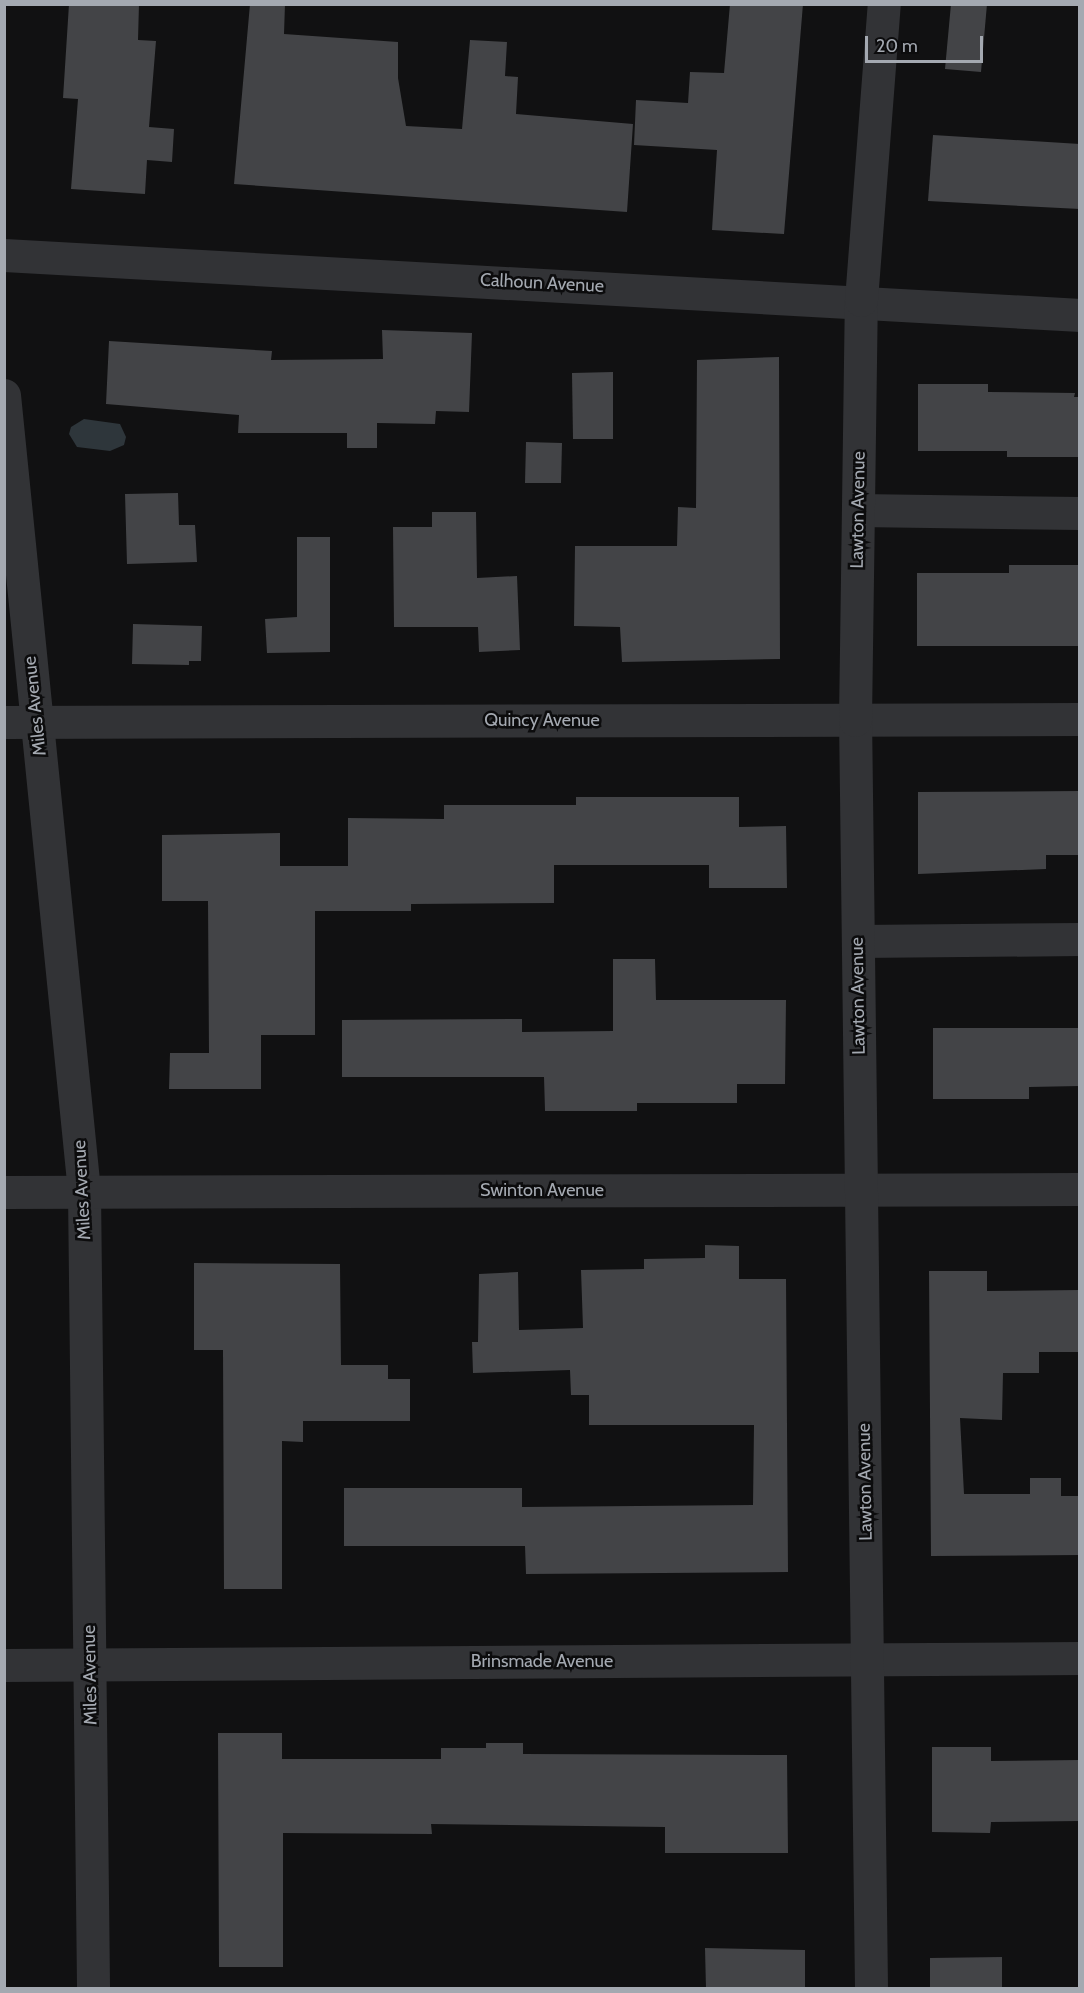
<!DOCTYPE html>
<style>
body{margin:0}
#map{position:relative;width:1084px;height:1993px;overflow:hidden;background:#111112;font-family:Cabin,sans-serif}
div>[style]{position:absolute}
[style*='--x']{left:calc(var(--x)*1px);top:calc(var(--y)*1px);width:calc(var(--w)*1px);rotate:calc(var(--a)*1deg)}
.water>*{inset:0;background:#2e363b}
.building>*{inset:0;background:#434447}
.minor>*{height:33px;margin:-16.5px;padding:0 16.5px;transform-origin:16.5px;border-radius:16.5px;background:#323336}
span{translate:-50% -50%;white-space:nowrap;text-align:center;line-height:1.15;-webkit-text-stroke:5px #0c0c0d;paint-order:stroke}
.street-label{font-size:18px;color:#a4a9b1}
.frame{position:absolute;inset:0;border:6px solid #a4a9b1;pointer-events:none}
.scale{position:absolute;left:865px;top:36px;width:118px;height:27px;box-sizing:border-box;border:3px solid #a4a9b1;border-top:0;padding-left:8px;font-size:18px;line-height:21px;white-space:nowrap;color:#a4a9b1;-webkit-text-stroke:4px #0c0c0d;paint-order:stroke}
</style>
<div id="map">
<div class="water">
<div style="clip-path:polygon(84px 419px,120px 424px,126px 437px,124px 445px,110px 451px,77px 447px,69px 434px,71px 427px)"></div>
</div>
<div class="building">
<div style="clip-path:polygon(69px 4px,139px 4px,138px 40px,156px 41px,149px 127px,174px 129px,172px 162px,147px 160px,145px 194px,71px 189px,78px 99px,63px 98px)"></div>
<div style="clip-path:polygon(250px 4px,285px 4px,284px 34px,398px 42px,398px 78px,406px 126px,462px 129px,470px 40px,507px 42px,505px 76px,518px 77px,516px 114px,633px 124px,627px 212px,234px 184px)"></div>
<div style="clip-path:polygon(730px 4px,803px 4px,784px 234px,712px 230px,717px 150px,634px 145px,636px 100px,688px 103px,690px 72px,724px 73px)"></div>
<div style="clip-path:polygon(951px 4px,987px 4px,981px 72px,945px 69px)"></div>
<div style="clip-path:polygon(933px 135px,1080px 144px,1080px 209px,928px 201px)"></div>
<div style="clip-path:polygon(382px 330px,472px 333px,469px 412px,436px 411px,435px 424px,377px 423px,377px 448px,347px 448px,347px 433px,238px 433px,239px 415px,106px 404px,109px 341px,272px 351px,271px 360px,383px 359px)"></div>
<div style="clip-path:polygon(779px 357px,780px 659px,622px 662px,620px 627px,574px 626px,575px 546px,677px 546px,678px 507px,696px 508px,697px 360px)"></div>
<div style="clip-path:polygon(613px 372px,613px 439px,573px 439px,572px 373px)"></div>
<div style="clip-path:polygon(918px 384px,988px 384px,988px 392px,1075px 393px,1074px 397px,1080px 397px,1080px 457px,1007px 457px,1007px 451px,918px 451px)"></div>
<div style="clip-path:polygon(526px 442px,562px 443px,561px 483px,525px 483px)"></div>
<div style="clip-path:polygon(178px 493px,179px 525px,195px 525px,197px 562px,127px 564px,125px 494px)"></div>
<div style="clip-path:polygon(432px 512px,476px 512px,477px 578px,517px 576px,520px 650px,479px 652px,478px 627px,394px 627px,393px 527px,432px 527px)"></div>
<div style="clip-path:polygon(297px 537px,330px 537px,330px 652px,267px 653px,265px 619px,297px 617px)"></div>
<div style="clip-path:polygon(1009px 565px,1080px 565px,1080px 646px,917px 646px,917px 573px,1009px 573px)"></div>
<div style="clip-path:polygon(133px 624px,202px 626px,201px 661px,189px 661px,189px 665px,132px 664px)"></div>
<div style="clip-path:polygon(1080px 791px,1080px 855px,1046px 855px,1046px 869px,918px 874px,918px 792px)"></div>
<div style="clip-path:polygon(576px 797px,739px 797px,739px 827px,786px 826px,787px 888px,709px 888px,709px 865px,554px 865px,554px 903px,411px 904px,411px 911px,315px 911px,315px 1035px,261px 1035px,261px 1089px,169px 1089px,170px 1053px,209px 1053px,208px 901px,162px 901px,162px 835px,280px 833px,280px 866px,348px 866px,348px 818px,444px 819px,444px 805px,576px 805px)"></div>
<div style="clip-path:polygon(613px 959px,655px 959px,656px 1000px,786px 1000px,785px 1084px,737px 1084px,737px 1103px,637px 1103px,637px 1111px,545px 1111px,544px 1077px,342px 1077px,342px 1020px,522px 1019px,522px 1032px,613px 1031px)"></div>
<div style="clip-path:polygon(933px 1028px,1080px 1028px,1080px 1086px,1029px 1087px,1029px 1099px,933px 1099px)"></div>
<div style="clip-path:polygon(705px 1245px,739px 1246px,739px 1279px,786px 1279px,788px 1572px,526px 1574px,525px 1546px,344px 1546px,344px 1488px,522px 1488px,522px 1507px,753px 1505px,754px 1425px,589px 1425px,589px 1395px,571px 1395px,570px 1370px,473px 1373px,472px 1342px,478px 1342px,479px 1274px,518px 1272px,519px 1330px,583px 1328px,581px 1270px,644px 1269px,644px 1259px,705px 1258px)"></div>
<div style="clip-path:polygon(194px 1263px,340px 1264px,341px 1365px,388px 1365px,388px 1379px,410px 1379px,410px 1421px,303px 1421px,303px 1442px,282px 1441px,282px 1589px,224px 1589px,223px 1350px,194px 1350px)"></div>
<div style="clip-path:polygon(929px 1271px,987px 1271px,987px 1291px,1080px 1290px,1080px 1352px,1039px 1352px,1039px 1373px,1003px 1373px,1002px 1420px,960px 1418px,964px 1494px,1030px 1494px,1030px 1478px,1061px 1478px,1061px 1496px,1080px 1496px,1080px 1555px,931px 1556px)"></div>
<div style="clip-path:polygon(218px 1733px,282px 1733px,282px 1759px,441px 1759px,441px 1748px,486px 1748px,486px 1743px,523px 1743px,523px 1754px,787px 1755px,788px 1853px,665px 1853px,665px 1827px,431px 1824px,432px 1834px,283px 1833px,283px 1967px,219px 1967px)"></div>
<div style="clip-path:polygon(932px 1747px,991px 1747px,991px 1761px,1080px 1760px,1080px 1821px,991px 1822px,990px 1833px,932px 1832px)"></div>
<div style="clip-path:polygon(705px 1948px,805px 1950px,805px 1989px,706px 1989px)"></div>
<div style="clip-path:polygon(1002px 1957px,1002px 1989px,930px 1989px,930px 1958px)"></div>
</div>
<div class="minor">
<div style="--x:4;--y:255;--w:1078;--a:3.19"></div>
<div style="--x:4;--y:395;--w:800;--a:84.26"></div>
<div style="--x:84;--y:1191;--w:797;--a:89.35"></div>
<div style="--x:858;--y:510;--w:222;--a:0.8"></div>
<div style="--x:4;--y:722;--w:1076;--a:-0.16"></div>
<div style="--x:858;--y:941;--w:222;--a:-0.5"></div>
<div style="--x:4;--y:1192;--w:1076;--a:-0.16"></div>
<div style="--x:4;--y:1665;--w:1076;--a:-0.37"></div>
<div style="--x:871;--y:1988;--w:1268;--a:-90.72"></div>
<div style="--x:855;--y:720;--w:420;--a:-89.2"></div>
<div style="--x:861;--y:300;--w:297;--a:-85.6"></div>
</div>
<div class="street-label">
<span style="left:542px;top:283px;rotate:3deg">Calhoun Avenue</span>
<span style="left:858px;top:510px;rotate:-89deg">Lawton Avenue</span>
<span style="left:35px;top:706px;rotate:-96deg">Miles Avenue</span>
<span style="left:542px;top:720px">Quincy Avenue</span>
<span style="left:858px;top:996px;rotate:-91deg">Lawton Avenue</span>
<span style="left:82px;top:1190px;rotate:-93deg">Miles Avenue</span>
<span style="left:542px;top:1190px">Swinton Avenue</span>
<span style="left:865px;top:1482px;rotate:-91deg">Lawton Avenue</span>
<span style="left:542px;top:1661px">Brinsmade Avenue</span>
<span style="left:90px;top:1675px;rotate:-91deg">Miles Avenue</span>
</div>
<div class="frame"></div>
<div class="scale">20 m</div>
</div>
